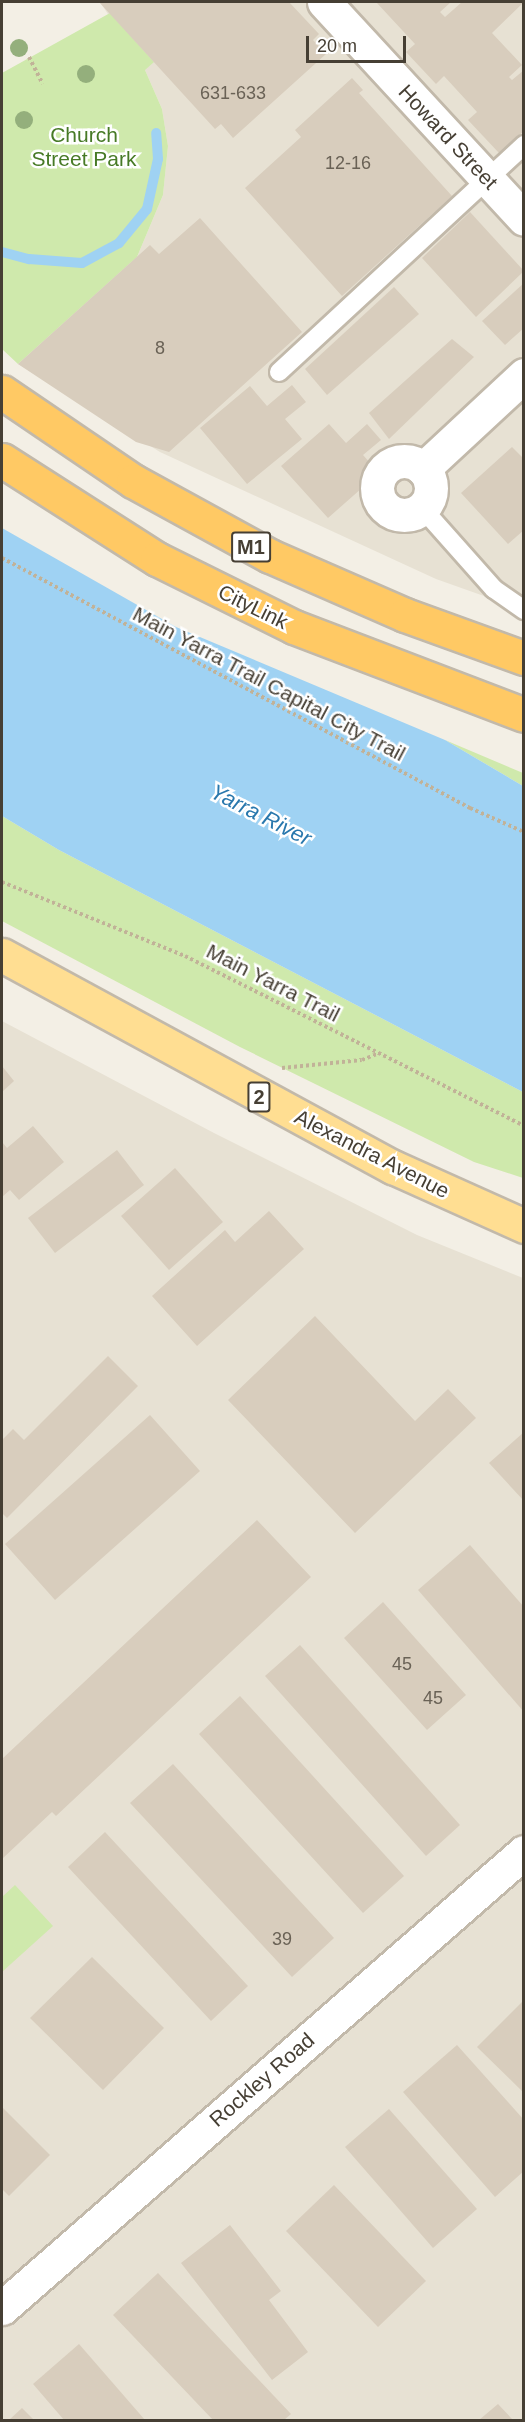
<!DOCTYPE html>
<style>
body{margin:0}
#map{position:relative;width:525px;height:2422px;overflow:hidden;background:#f3efe5;font-family:Arial,sans-serif}
div>[style]{position:absolute}
[style*='--x']{left:calc(var(--x)*1px);top:calc(var(--y)*1px);width:calc(var(--w)*1px);rotate:calc(var(--a)*1deg)}
.residential>*{inset:0;background:#e7e1d3}
.green>*{inset:0;background:#cfe9ac}
.water>*{inset:0;background:#9fd2f3}
.stream>*{height:10px;margin:-5px;padding:0 5px;transform-origin:5px;border-radius:5px;background:#9fd2f3}
.building>*{inset:0;background:#d8cdbd}
.path>*{height:4px;margin-top:-2px;transform-origin:0;background:repeating-linear-gradient(90deg,#c1b298 0 3px,transparent 0 6px)}
.roads{filter:drop-shadow(2px 0 #c2b9aa) drop-shadow(-2px 0 #c2b9aa) drop-shadow(0 2px #c2b9aa) drop-shadow(0 -2px #c2b9aa)}
.service>*{height:18px;margin:-9px;padding:0 9px;transform-origin:9px;border-radius:9px;background:#fff}
.minor>*{height:33px;margin:-16.5px;padding:0 16.5px;transform-origin:16.5px;border-radius:16.5px;background:#fff}
.minor>.ring{margin:-16.5px;padding:0;box-sizing:content-box;background:none;border:33px solid #fff;border-radius:50%}
.primary>*{height:33px;margin:-16.5px;padding:0 16.5px;transform-origin:16.5px;border-radius:16.5px;background:#ffde92}
.motorway>*{height:33px;margin:-16.5px;padding:0 16.5px;transform-origin:16.5px;border-radius:16.5px;background:#ffc964}
.trees>*{width:18px;height:18px;margin:-9px;border-radius:50%;background:#94af7c}
span{translate:-50% -50%;white-space:nowrap;text-align:center;line-height:1.15;-webkit-text-stroke:5px #fff;paint-order:stroke}
.number-label{font-size:18px;color:#6a6256}
.number-label span{-webkit-text-stroke-width:0}
.shield-label span{padding:2px 4px;background:#fff;border:2px solid;border-radius:4px;-webkit-text-stroke-width:0}
.shield-label{font-size:20px;color:#463f34;font-weight:700}
.park-label{font-size:21px;color:#477a26}
.street-label{font-size:21px;color:#463f34}
.water-label{font-size:22px;color:#2978ad;font-style:italic}
.frame{position:absolute;inset:0;border:3px solid #463f34;pointer-events:none}
.scale{position:absolute;left:306px;top:36px;width:100px;height:27px;box-sizing:border-box;border:3px solid #463f34;border-top:0;padding-left:8px;font-size:18px;line-height:21px;white-space:nowrap;color:#463f34;-webkit-text-stroke:4px #fff;paint-order:stroke}
</style>
<div id="map">
<div class="residential">
<div style="clip-path:polygon(100px 2px,523px 2px,523px 610px,436px 579px,160px 452px,18px 364px,137px 257px,163px 195px,168px 146px,162px 109px,145px 70px)"></div>
<div style="clip-path:polygon(2px 1021px,214px 1133px,417px 1235px,523px 1278px,523px 2420px,2px 2420px)"></div>
</div>
<div class="green">
<div style="clip-path:polygon(110px 13px,154px 62px,145px 70px,162px 109px,168px 146px,163px 195px,137px 257px,18px 364px,2px 349px,2px 73px)"></div>
<div style="clip-path:polygon(445px 740px,523px 773px,523px 786px)"></div>
<div style="clip-path:polygon(2px 816px,59px 850px,523px 1092px,523px 1178px,474px 1162px,240px 1047px,2px 921px)"></div>
<div style="clip-path:polygon(15px 1885px,53px 1926px,2px 1972px,2px 1897px)"></div>
</div>
<div class="water">
<div style="clip-path:polygon(2px 528px,176px 627px,445px 740px,523px 786px,523px 1092px,59px 850px,2px 816px)"></div>
</div>
<div class="stream">
<div style="--x:2;--y:252;--w:28;--a:15"></div>
<div style="--x:29;--y:259;--w:53;--a:4.3"></div>
<div style="--x:82;--y:263;--w:42;--a:-28.4"></div>
<div style="--x:119;--y:243;--w:44;--a:-50.5"></div>
<div style="--x:147;--y:209;--w:51;--a:-77.6"></div>
<div style="--x:158;--y:159;--w:26;--a:-94"></div>
</div>
<div class="building">
<div style="clip-path:polygon(99px 2px,289px 2px,319px 34px,313px 40px,326px 54px,233px 138px,221px 124px,215px 129px)"></div>
<div style="clip-path:polygon(376px 2px,451px 2px,440px 12px,445px 17px,462px 2px,524px 2px,492px 33px,522px 65px,509px 77px,512px 80px,524px 70px,524px 131px,499px 153px,468px 120px,477px 112px,444px 76px,436px 84px,406px 52px,415px 44px)"></div>
<div style="clip-path:polygon(352px 78px,363px 90px,359px 93px,452px 196px,342px 296px,245px 188px,301px 137px,295px 130px)"></div>
<div style="clip-path:polygon(470px 212px,524px 271px,476px 317px,422px 258px)"></div>
<div style="clip-path:polygon(200px 218px,302px 332px,169px 452px,136px 442px,18px 364px,150px 245px,159px 254px)"></div>
<div style="clip-path:polygon(524px 283px,524px 328px,505px 345px,482px 321px)"></div>
<div style="clip-path:polygon(394px 287px,419px 314px,327px 395px,305px 369px)"></div>
<div style="clip-path:polygon(452px 339px,474px 357px,389px 439px,369px 413px)"></div>
<div style="clip-path:polygon(292px 385px,306px 402px,285px 419px,302px 439px,247px 484px,200px 428px,250px 386px,267px 406px)"></div>
<div style="clip-path:polygon(329px 424px,346px 443px,367px 424px,381px 440px,363px 455px,379px 473px,328px 518px,281px 466px)"></div>
<div style="clip-path:polygon(512px 447px,524px 459px,524px 530px,508px 544px,461px 493px)"></div>
<div style="clip-path:polygon(2px 1066px,14px 1081px,2px 1092px)"></div>
<div style="clip-path:polygon(33px 1126px,64px 1162px,19px 1200px,10px 1190px,2px 1197px,2px 1142px,7px 1148px)"></div>
<div style="clip-path:polygon(117px 1150px,144px 1185px,55px 1253px,28px 1218px)"></div>
<div style="clip-path:polygon(175px 1168px,223px 1222px,169px 1270px,121px 1216px)"></div>
<div style="clip-path:polygon(269px 1211px,304px 1249px,197px 1346px,152px 1296px,225px 1230px,235px 1242px)"></div>
<div style="clip-path:polygon(315px 1316px,415px 1421px,448px 1389px,476px 1418px,355px 1533px,228px 1400px)"></div>
<div style="clip-path:polygon(108px 1356px,138px 1386px,7px 1518px,2px 1513px,2px 1440px,13px 1429px,24px 1440px)"></div>
<div style="clip-path:polygon(150px 1415px,200px 1471px,55px 1600px,5px 1544px)"></div>
<div style="clip-path:polygon(524px 1432px,524px 1501px,489px 1463px)"></div>
<div style="clip-path:polygon(257px 1520px,311px 1577px,56px 1816px,52px 1812px,2px 1859px,2px 1759px)"></div>
<div style="clip-path:polygon(470px 1545px,524px 1607px,524px 1712px,418px 1590px)"></div>
<div style="clip-path:polygon(383px 1602px,466px 1695px,427px 1730px,344px 1638px)"></div>
<div style="clip-path:polygon(300px 1645px,460px 1825px,426px 1856px,265px 1676px)"></div>
<div style="clip-path:polygon(240px 1696px,404px 1876px,363px 1913px,199px 1734px)"></div>
<div style="clip-path:polygon(173px 1764px,334px 1938px,292px 1977px,130px 1803px)"></div>
<div style="clip-path:polygon(105px 1832px,248px 1986px,211px 2021px,68px 1867px)"></div>
<div style="clip-path:polygon(92px 1957px,164px 2028px,103px 2090px,30px 2018px)"></div>
<div style="clip-path:polygon(524px 2000px,524px 2093px,477px 2047px)"></div>
<div style="clip-path:polygon(457px 2045px,524px 2120px,524px 2171px,495px 2197px,403px 2092px)"></div>
<div style="clip-path:polygon(2px 2107px,50px 2155px,9px 2196px,2px 2189px)"></div>
<div style="clip-path:polygon(389px 2109px,477px 2209px,433px 2248px,345px 2147px)"></div>
<div style="clip-path:polygon(334px 2185px,426px 2281px,378px 2327px,286px 2231px)"></div>
<div style="clip-path:polygon(230px 2225px,281px 2291px,269px 2300px,308px 2352px,272px 2380px,181px 2263px)"></div>
<div style="clip-path:polygon(158px 2273px,291px 2414px,284px 2420px,213px 2420px,113px 2315px)"></div>
<div style="clip-path:polygon(79px 2344px,145px 2420px,64px 2420px,33px 2384px)"></div>
<div style="clip-path:polygon(498px 2404px,513px 2420px,479px 2420px)"></div>
<div style="clip-path:polygon(22px 2408px,34px 2420px,9px 2420px)"></div>
</div>
<div class="path">
<div style="--x:29;--y:57;--w:30;--a:63"></div>
<div style="--x:2;--y:558;--w:531;--a:28.11"></div>
<div style="--x:470;--y:808;--w:59;--a:24"></div>
<div style="--x:2;--y:882;--w:197;--a:22"></div>
<div style="--x:185;--y:956;--w:379;--a:26.6"></div>
<div style="--x:282;--y:1068;--w:80;--a:-5.7"></div>
<div style="--x:362;--y:1060;--w:18;--a:-22"></div>
</div>
<div class="roads">
<div class="service">
<div style="--x:279;--y:372;--w:334;--a:-42.8"></div>
<div style="--x:422;--y:508;--w:108;--a:48.4"></div>
<div style="--x:494;--y:589;--w:37;--a:35"></div>
</div>
<div class="minor">
<div style="--x:324;--y:2;--w:295;--a:47.3"></div>
<div class="ring" style="left:377px;top:461px;width:21px;height:21px"></div>
<div style="--x:423;--y:469;--w:138;--a:-42.9"></div>
<div style="--x:2;--y:2308;--w:693;--a:-41.14"></div>
</div>
<div class="primary">
<div style="--x:2;--y:955;--w:445;--a:28.5"></div>
<div style="--x:393;--y:1167;--w:144;--a:24.2"></div>
</div>
<div class="motorway">
<div style="--x:2;--y:392;--w:158;--a:34.2"></div>
<div style="--x:133;--y:481;--w:156;--a:28.7"></div>
<div style="--x:270;--y:556;--w:147;--a:23.6"></div>
<div style="--x:405;--y:615;--w:127;--a:19.9"></div>
<div style="--x:2;--y:460;--w:184;--a:32.6"></div>
<div style="--x:157;--y:559;--w:153;--a:26.4"></div>
<div style="--x:294;--y:627;--w:246;--a:20.9"></div>
</div>
</div>
<div class="trees">
<div style="left:19px;top:48px"></div>
<div style="left:86px;top:74px"></div>
<div style="left:24px;top:120px"></div>
</div>
<div class="number-label">
<span style="left:233px;top:93px">631-633</span>
<span style="left:348px;top:163px">12-16</span>
<span style="left:160px;top:348px">8</span>
<span style="left:402px;top:1664px">45</span>
<span style="left:433px;top:1698px">45</span>
<span style="left:282px;top:1939px">39</span>
</div>
<div class="shield-label">
<span style="left:251px;top:547px">M1</span>
<span style="left:259px;top:1097px">2</span>
</div>
<div class="park-label">
<span style="left:84px;top:147px">Church<br>Street Park</span>
</div>
<div class="street-label">
<span style="left:448px;top:137px;rotate:47deg">Howard Street</span>
<span style="left:253px;top:607px;rotate:26deg">CityLink</span>
<span style="left:269px;top:684px;rotate:28deg">Main Yarra Trail Capital City Trail</span>
<span style="left:273px;top:983px;rotate:27deg">Main Yarra Trail</span>
<span style="left:372px;top:1154px;rotate:27deg">Alexandra Avenue</span>
<span style="left:262px;top:2080px;rotate:-41deg">Rockley Road</span>
</div>
<div class="water-label">
<span style="left:261px;top:815px;rotate:27deg">Yarra River</span>
</div>
<div class="frame"></div>
<div class="scale">20 m</div>
</div>
